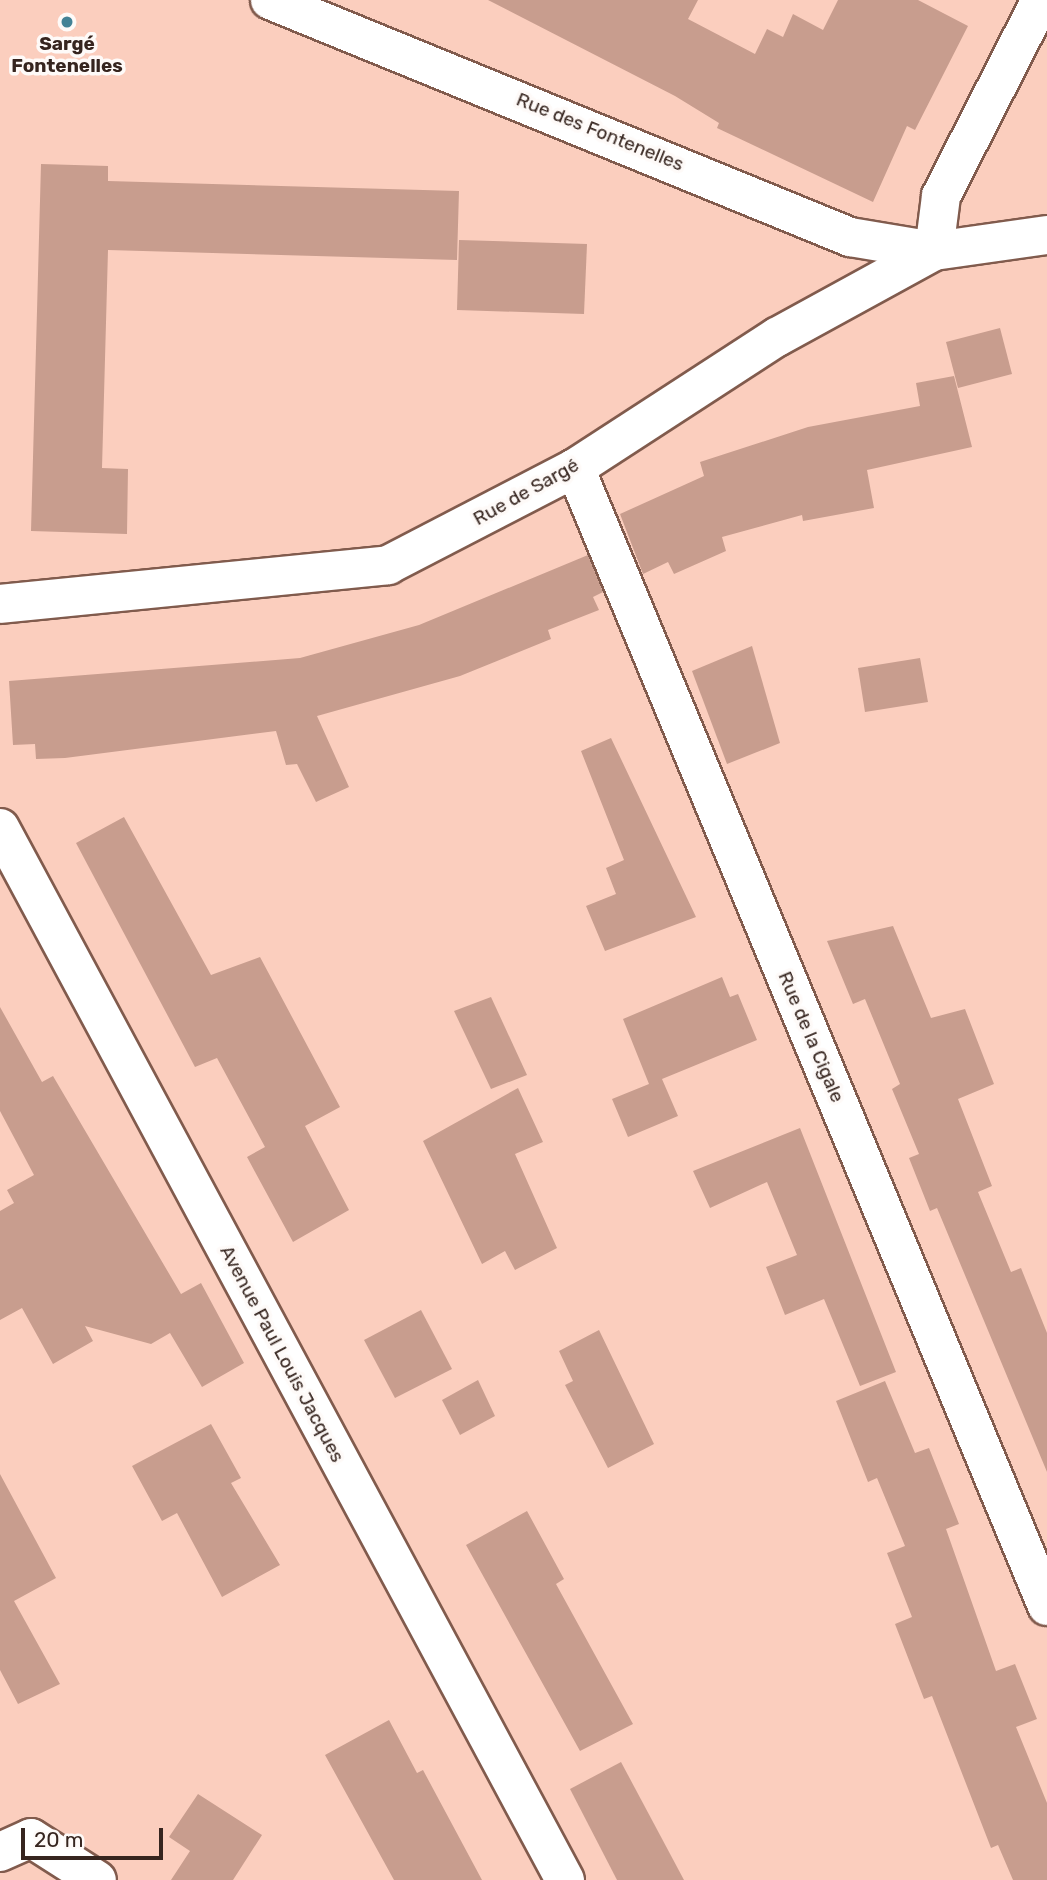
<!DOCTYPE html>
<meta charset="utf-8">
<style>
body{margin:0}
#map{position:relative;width:1047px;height:1880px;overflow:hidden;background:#fbcebe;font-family:Rubik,sans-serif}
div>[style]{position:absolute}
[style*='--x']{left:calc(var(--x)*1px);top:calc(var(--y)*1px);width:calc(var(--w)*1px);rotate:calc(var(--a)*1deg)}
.building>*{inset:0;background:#c89d8e}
.roads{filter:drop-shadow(2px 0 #815b4d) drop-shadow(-2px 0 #815b4d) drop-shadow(0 2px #815b4d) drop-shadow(0 -2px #815b4d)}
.street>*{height:38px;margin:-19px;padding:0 19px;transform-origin:19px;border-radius:19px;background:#fff}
.dots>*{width:19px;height:19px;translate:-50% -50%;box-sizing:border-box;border:4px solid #fefaf8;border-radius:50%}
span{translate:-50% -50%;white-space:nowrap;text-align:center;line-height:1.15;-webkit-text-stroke:7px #fefaf8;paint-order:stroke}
.poi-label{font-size:19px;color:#36251f;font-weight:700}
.street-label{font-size:19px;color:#36251f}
.scale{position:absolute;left:21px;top:1828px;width:142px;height:32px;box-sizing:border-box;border:4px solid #36251f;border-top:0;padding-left:9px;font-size:21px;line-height:24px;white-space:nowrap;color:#36251f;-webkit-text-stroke:5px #fefaf8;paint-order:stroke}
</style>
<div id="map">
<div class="building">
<div style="clip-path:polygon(488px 0,698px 0,688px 19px,755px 54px,767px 29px,783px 37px,793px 14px,823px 30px,838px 0,918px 0,968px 26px,915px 130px,907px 126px,873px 202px,717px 128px,719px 123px,675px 96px)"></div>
<div style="clip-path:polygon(41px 164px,108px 166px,108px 181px,459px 191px,457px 260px,108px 250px,102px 468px,128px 469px,127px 534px,31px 531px)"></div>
<div style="clip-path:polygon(459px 240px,587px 244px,584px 314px,457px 310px)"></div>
<div style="clip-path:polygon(1000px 328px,1012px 374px,958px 388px,946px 342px)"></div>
<div style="clip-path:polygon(954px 376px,972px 447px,867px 470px,874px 508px,803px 521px,802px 515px,722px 537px,726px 551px,674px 574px,668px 562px,643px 574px,620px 514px,704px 476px,700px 462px,808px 427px,920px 406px,916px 383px)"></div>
<div style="clip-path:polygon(588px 555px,603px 592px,593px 597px,599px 610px,548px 630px,551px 639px,460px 676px,317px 716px,349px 787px,316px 802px,297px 764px,286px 765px,276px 731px,65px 758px,36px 759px,35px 744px,13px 745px,9px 681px,300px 658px,419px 625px)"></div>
<div style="clip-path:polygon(752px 646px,780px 743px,727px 764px,692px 671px)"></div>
<div style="clip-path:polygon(920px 658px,928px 702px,865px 712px,858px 668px)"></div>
<div style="clip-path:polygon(611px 738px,696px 917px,605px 951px,586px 906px,616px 894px,606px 868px,624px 860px,581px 751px)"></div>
<div style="clip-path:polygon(124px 817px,211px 975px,260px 957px,340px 1107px,305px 1126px,349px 1210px,293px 1242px,247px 1157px,265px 1147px,217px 1058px,195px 1067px,76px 843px)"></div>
<div style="clip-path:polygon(893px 926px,931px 1018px,965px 1009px,994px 1084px,958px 1099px,992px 1186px,978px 1192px,1011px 1272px,1021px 1268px,1047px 1333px,1047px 1472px,937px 1208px,930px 1211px,909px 1158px,919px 1154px,892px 1089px,900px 1084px,865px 999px,853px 1004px,827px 941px)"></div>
<div style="clip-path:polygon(722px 977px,730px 997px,738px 994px,757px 1040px,662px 1079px,678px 1116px,628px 1137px,612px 1099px,649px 1084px,623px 1019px)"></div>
<div style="clip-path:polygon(491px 997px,527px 1075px,491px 1089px,454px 1011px)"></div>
<div style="clip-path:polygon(0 1007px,42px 1082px,53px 1076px,181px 1294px,201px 1283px,244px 1363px,202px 1387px,170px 1333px,151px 1344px,85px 1326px,93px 1341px,53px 1364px,22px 1308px,0 1320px,0 1211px,14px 1203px,7px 1190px,34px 1175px,0 1111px)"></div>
<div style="clip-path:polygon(518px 1088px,543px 1142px,515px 1154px,557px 1248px,515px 1270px,505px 1251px,482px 1264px,423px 1141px)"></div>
<div style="clip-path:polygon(800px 1128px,896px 1372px,860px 1386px,824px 1299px,785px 1315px,766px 1267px,797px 1255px,767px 1182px,710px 1208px,693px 1171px)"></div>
<div style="clip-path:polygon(421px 1310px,452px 1369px,395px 1398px,364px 1340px)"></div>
<div style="clip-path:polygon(599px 1330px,654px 1444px,608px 1468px,565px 1385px,573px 1381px,559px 1351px)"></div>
<div style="clip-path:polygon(478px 1380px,495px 1416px,460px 1435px,442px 1400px)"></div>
<div style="clip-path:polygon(885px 1381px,915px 1453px,929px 1448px,959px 1524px,946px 1529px,996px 1671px,1015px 1664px,1037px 1719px,1016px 1727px,1047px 1803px,1047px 1880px,1013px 1880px,998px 1845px,991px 1848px,932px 1696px,924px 1699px,895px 1624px,912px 1617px,887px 1553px,905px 1546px,877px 1478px,868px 1482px,836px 1401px)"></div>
<div style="clip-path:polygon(211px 1424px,241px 1478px,231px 1483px,280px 1565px,222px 1597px,177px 1513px,162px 1521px,132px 1466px)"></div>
<div style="clip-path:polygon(0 1474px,56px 1578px,14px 1601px,60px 1684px,18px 1704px,0 1670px)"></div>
<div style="clip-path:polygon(527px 1511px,564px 1579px,556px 1584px,633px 1724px,580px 1751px,466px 1545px)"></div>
<div style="clip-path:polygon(389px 1720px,417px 1773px,423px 1770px,482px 1880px,394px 1880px,325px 1755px)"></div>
<div style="clip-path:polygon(621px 1762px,684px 1880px,617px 1880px,570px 1789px)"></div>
<div style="clip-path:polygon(198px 1794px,262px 1835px,233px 1880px,171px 1880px,190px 1851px,169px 1837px)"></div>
</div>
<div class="roads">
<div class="street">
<div style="--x:270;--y:0;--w:627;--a:22.23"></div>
<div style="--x:850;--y:237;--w:85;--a:9.5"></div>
<div style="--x:934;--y:251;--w:55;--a:-82.7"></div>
<div style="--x:941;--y:196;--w:220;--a:-63"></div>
<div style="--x:575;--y:468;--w:1232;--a:67.47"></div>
<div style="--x:0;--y:604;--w:390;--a:-5.7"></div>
<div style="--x:388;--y:565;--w:211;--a:-27.4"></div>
<div style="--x:575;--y:468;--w:241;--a:-33"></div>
<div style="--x:777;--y:337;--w:179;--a:-28.7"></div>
<div style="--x:934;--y:251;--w:114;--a:-8.1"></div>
<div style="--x:0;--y:828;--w:1194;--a:61.76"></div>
<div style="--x:0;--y:1852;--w:34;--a:-24"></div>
<div style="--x:31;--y:1838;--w:78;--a:32.5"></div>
</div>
</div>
<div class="dots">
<div style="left:67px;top:22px;background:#438296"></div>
</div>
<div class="poi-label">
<span style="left:67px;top:55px">Sargé<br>Fontenelles</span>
</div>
<div class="street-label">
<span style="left:600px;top:132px;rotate:22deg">Rue des Fontenelles</span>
<span style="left:526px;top:492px;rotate:-29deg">Rue de Sargé</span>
<span style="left:811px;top:1037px;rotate:67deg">Rue de la Cigale</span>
<span style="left:282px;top:1354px;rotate:62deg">Avenue Paul Louis Jacques</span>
</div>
<div class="scale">20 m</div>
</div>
